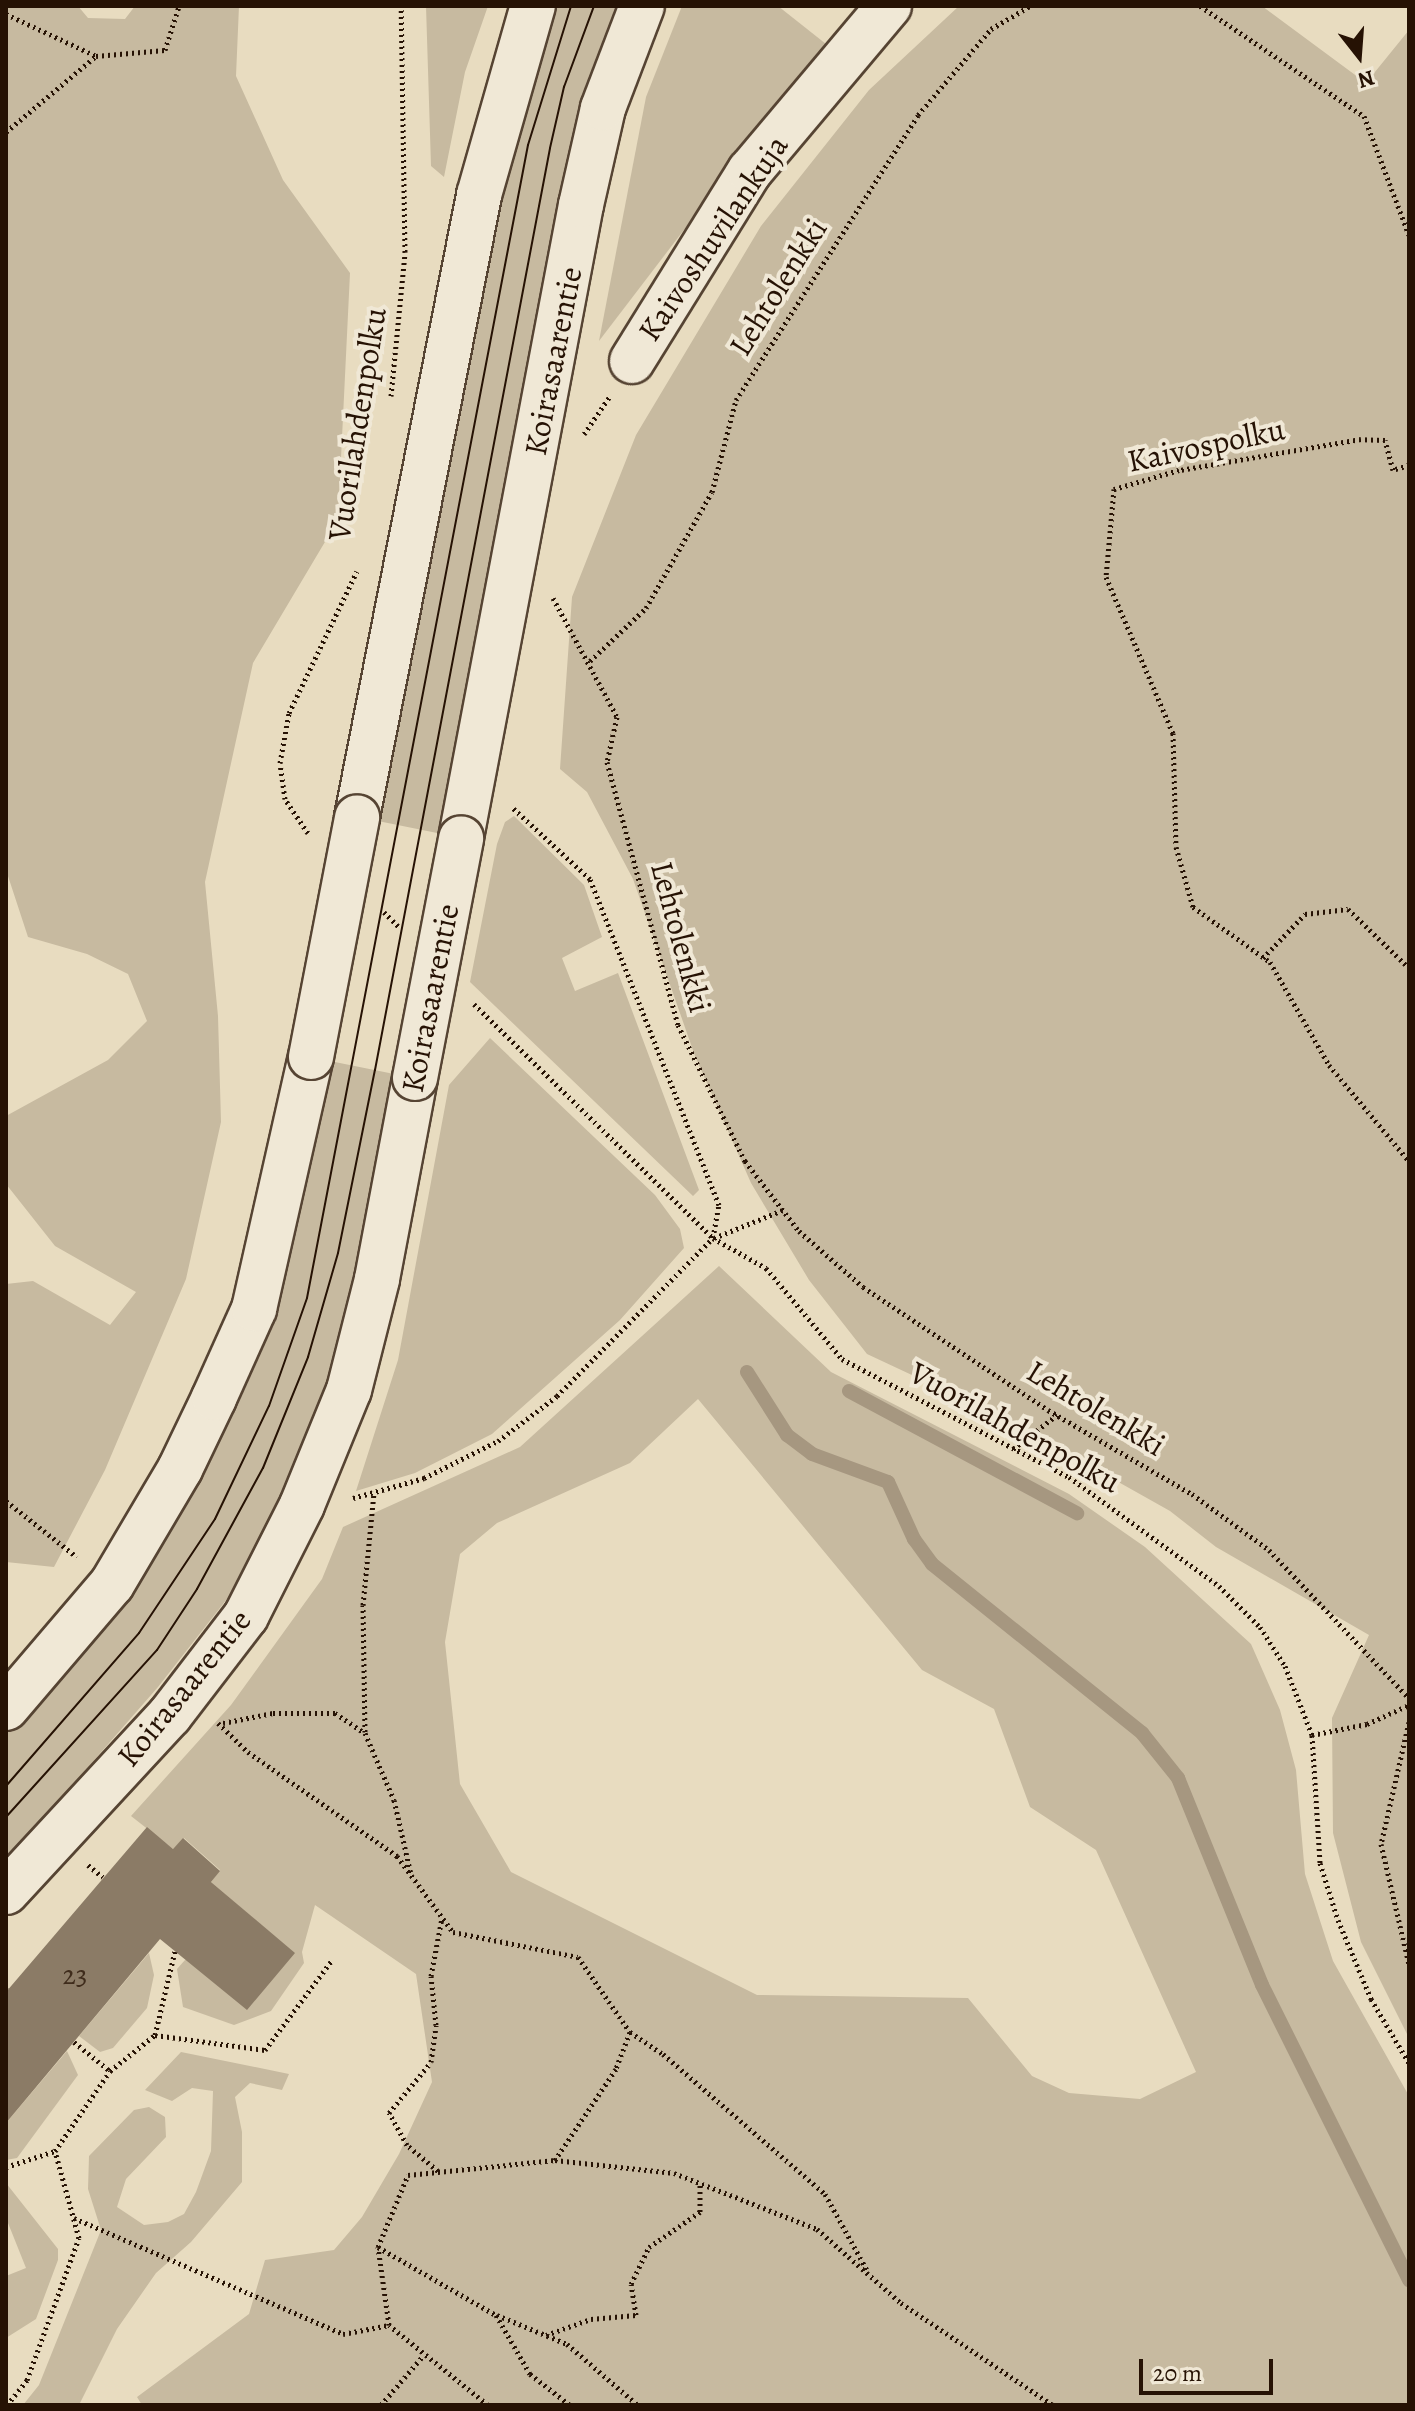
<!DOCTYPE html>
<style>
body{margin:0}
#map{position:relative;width:1415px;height:2411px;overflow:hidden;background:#e8dcc0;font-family:Alegreya,serif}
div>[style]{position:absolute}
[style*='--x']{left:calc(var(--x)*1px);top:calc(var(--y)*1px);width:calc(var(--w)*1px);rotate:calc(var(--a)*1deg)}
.green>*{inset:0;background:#c7baa0}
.stream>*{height:14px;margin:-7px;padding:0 7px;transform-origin:7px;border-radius:7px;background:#a69780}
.building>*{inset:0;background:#8b7b66}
.path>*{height:5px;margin-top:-2.5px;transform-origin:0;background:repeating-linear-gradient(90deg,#261204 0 2px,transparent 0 6px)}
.roads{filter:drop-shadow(2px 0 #564433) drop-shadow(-2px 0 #564433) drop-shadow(0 2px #564433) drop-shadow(0 -2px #564433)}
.minor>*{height:44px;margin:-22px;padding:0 22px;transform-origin:22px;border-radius:22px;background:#f0e8d6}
.tram>*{height:2px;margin:-1px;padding:0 1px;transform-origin:1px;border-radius:1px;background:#261204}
.bridges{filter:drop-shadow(2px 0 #564433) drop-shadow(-2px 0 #564433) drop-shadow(0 2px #564433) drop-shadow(0 -2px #564433)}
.minor-bridge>*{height:44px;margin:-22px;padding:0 22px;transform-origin:22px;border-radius:22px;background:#f0e8d6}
span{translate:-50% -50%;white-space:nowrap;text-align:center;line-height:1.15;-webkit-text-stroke:8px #f0e8d6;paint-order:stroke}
.number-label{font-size:28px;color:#3f2c1c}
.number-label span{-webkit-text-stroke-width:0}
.street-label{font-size:32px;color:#261204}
.frame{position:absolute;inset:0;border:8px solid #261204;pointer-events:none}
.north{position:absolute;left:1319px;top:16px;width:80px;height:80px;-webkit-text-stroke:6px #f0e8d6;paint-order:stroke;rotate:163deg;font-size:22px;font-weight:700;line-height:32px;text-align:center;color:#261204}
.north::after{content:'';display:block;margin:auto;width:28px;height:36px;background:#261204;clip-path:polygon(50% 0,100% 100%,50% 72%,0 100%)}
.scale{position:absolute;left:1139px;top:2359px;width:134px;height:36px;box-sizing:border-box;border:4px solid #261204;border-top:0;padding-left:10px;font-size:24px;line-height:28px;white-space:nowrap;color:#261204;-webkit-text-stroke:6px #f0e8d6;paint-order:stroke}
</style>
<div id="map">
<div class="green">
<div style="clip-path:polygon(6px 6px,78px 6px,88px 18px,125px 19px,135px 6px,239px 6px,236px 76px,283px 180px,350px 273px,338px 520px,253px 663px,205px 882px,218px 1016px,221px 1122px,186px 1279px,105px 1470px,54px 1567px,6px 1562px,6px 1284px,33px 1281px,110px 1325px,136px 1292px,55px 1246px,6px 1184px,6px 1116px,108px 1060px,147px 1021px,128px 974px,87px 954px,28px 937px,6px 870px)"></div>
<div style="clip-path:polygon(426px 6px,488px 6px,465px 72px,444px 177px,431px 166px)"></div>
<div style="clip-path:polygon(545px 6px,620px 6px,593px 76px,442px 834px,373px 820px,484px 238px)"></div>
<div style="clip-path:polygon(682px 6px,778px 6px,826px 44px,599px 341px,646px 97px)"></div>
<div style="clip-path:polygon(959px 6px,1262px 6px,1366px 83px,1409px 30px,1409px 2038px,1361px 1942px,1333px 1833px,1332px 1718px,1369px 1635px,1216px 1547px,1170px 1511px,1008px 1420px,867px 1354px,809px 1280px,751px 1183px,695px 1056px,633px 879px,587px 792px,560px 769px,572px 597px,636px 435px,761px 226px,869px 90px)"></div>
<div style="clip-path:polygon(514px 816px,584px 885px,602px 937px,562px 958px,575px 991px,618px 973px,699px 1190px,693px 1196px,470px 982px,497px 844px,505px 822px)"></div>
<div style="clip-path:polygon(490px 1038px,655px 1195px,680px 1229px,684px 1248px,620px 1320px,492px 1434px,415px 1473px,356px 1491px,398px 1360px,449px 1085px)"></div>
<div style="clip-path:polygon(325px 1060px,399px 1075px,335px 1357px,311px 1433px,276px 1515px,234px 1590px,158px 1687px,6px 1861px,6px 1730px,138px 1571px)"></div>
<div style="clip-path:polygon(evenodd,719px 1266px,831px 1372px,1069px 1494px,1145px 1547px,1251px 1644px,1280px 1710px,1296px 1770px,1305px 1874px,1333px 1961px,1409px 2096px,1409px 2405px,142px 2405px,137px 2397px,249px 2314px,265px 2260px,334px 2250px,362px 2217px,399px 2154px,432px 2082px,416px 1974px,315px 1905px,302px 1952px,304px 1963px,271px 2011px,234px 2025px,183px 2007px,177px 1969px,185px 1960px,294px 1953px,211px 1882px,220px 1870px,184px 1838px,173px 1849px,131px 1816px,231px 1705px,322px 1579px,343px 1527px,520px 1447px,719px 1266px,698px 1399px,922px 1670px,994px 1709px,1030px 1807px,1096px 1850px,1196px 2072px,1140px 2099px,1069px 2093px,1032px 2076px,968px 1998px,757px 1995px,511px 1872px,460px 1784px,445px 1642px,460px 1554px,497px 1523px,630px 1463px,698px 1399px)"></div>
<div style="clip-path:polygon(149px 1953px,154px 1975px,147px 2008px,113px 2048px,100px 2052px,79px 2036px)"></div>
<div style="clip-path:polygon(67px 2051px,78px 2075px,17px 2158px,6px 2160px,6px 2123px)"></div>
<div style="clip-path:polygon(181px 2052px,289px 2074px,282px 2090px,250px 2083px,235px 2097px,242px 2132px,242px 2182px,191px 2242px,156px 2273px,117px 2329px,79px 2405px,23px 2405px,39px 2385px,101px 2230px,88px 2189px,89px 2156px,134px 2110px,149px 2107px,165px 2117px,166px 2137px,126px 2179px,117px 2207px,144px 2225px,168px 2222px,184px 2214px,196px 2192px,211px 2151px,213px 2091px,192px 2088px,172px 2101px,145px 2090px)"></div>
<div style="clip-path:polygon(6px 2183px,58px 2249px,58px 2260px,36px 2319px,6px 2338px,6px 2276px,26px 2268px,6px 2218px)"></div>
</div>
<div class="stream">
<div style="--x:747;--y:1372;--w:75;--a:57.6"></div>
<div style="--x:787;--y:1435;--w:31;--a:37"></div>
<div style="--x:812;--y:1454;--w:81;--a:20.2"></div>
<div style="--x:888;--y:1482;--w:63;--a:65.5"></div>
<div style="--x:914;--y:1539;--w:31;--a:54"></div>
<div style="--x:932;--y:1564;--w:270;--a:38.8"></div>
<div style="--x:1142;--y:1733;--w:58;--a:51.3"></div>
<div style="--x:1178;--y:1778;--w:223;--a:67.9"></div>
<div style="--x:1262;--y:1985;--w:330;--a:63.5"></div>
<div style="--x:849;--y:1391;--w:259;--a:28.2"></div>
</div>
<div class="building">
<div style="clip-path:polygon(147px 1827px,173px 1849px,183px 1838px,220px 1871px,211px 1882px,295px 1953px,247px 2010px,160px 1939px,6px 2123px,6px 1992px)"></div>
</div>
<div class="path">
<div style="--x:1200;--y:6;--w:197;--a:33.9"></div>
<div style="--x:1364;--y:116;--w:127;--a:69.3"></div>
<div style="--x:6;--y:14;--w:99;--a:25"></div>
<div style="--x:96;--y:56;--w:69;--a:-5"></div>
<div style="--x:165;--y:50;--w:46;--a:-72.3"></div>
<div style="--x:6;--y:132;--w:118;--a:-40.2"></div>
<div style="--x:391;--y:396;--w:145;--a:-84.4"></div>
<div style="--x:405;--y:252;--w:246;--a:-90.9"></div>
<div style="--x:584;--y:434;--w:46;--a:-55.6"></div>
<div style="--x:1409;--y:465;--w:17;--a:163"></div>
<div style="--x:1393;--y:470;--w:31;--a:-105"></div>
<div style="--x:1385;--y:440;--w:24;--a:-178"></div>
<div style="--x:1361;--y:439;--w:185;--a:170.3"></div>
<div style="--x:1179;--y:470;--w:68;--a:163.7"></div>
<div style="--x:1114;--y:489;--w:88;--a:95.2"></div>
<div style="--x:1106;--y:577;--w:170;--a:66.8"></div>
<div style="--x:1173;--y:733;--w:114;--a:88.5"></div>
<div style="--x:1176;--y:847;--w:62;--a:74.2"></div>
<div style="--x:1193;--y:907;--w:95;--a:35.5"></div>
<div style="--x:1270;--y:962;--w:119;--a:60.2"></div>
<div style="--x:1329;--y:1065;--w:125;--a:50.2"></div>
<div style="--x:553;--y:598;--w:135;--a:61.7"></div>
<div style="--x:617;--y:717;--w:46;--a:102.5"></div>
<div style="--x:607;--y:762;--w:272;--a:74.9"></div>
<div style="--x:678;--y:1025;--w:152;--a:63.8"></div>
<div style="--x:745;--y:1161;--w:88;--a:52.4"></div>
<div style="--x:799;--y:1231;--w:85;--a:41.2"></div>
<div style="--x:863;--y:1287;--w:222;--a:33.6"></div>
<div style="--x:1048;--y:1410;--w:167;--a:30.3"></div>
<div style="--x:1192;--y:1494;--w:95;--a:36"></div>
<div style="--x:1269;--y:1550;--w:204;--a:46.6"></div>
<div style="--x:590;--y:661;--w:77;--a:-43.4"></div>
<div style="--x:646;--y:608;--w:133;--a:-60.4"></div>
<div style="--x:712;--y:492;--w:95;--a:-75.4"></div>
<div style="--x:736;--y:400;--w:338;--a:-57.4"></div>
<div style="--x:918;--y:115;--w:113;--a:-49.7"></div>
<div style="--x:991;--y:29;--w:45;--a:-30.5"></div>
<div style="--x:308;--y:833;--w:41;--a:-124.1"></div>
<div style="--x:285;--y:799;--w:36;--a:-98"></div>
<div style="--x:280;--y:763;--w:51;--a:-79.8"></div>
<div style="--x:289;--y:713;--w:157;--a:-64.4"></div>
<div style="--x:384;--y:912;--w:23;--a:45"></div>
<div style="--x:1263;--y:958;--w:61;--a:-46.3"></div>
<div style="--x:1305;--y:914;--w:43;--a:-6.6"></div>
<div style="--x:1348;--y:909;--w:85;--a:44"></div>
<div style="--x:474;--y:1004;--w:334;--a:44.4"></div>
<div style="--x:713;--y:1238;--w:61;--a:29.5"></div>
<div style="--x:766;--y:1268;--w:119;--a:50.1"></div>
<div style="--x:842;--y:1359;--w:256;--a:27.5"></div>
<div style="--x:1069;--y:1477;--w:185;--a:36"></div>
<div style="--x:1219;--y:1586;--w:58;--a:45"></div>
<div style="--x:1260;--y:1627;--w:46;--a:57.3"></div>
<div style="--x:1285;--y:1666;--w:74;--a:68.6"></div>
<div style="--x:1312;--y:1735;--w:128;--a:86.4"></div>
<div style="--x:1320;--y:1863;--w:60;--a:72.5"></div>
<div style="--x:1338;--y:1920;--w:86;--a:67.3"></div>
<div style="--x:1371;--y:1999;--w:74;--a:59.3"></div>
<div style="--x:714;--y:1238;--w:74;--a:-22.1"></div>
<div style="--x:1013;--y:1449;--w:56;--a:-37.7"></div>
<div style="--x:353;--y:1498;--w:74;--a:-15.7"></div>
<div style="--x:424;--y:1478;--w:83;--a:-26.6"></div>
<div style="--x:498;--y:1441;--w:74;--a:-37.3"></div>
<div style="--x:557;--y:1396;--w:222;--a:-45.4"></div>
<div style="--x:713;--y:1238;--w:34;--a:-80"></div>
<div style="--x:719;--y:1205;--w:351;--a:-111.6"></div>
<div style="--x:590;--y:879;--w:105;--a:-137.3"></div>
<div style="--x:6;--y:1501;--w:90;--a:38.3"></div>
<div style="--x:1409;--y:1722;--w:125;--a:102.9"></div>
<div style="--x:1381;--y:1844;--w:123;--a:76.9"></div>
<div style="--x:218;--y:1723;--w:42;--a:44"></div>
<div style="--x:248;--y:1752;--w:182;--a:34.9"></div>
<div style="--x:397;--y:1856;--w:94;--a:53.6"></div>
<div style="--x:453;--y:1932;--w:127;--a:11.3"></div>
<div style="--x:578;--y:1957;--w:91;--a:55.3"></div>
<div style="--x:630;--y:2032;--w:40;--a:111"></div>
<div style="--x:616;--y:2069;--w:110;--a:123.8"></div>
<div style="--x:223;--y:1723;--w:51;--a:-11.3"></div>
<div style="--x:273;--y:1713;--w:62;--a:0"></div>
<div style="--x:335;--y:1713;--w:36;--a:34"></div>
<div style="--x:365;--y:1733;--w:73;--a:66.6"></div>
<div style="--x:394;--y:1800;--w:76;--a:77.1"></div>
<div style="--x:365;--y:1732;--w:127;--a:-90.9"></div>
<div style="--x:363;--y:1605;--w:114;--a:-84.4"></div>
<div style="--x:1312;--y:1735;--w:56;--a:-11.3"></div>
<div style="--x:1367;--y:1724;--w:46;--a:-24.3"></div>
<div style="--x:88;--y:1865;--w:19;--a:39"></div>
<div style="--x:6;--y:1989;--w:1;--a:45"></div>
<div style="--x:630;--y:2032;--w:40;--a:34"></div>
<div style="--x:663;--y:2054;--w:214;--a:40.8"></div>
<div style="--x:825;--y:2194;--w:89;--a:61.1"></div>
<div style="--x:155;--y:2035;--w:111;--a:7.8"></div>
<div style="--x:265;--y:2050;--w:112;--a:-53.3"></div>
<div style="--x:74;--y:2042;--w:46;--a:38.9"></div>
<div style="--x:6;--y:2167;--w:52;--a:-18.1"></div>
<div style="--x:55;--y:2151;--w:97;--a:-55.5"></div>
<div style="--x:110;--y:2071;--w:58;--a:-38.7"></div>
<div style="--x:155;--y:2035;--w:86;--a:-76.6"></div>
<div style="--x:438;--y:2171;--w:40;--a:-140"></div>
<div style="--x:407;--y:2145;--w:37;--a:-119"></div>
<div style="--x:389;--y:2113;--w:66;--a:-50.5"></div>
<div style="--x:431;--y:2062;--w:37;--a:-82"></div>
<div style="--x:436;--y:2025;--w:49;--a:-95.8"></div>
<div style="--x:431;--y:1976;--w:59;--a:-79.3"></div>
<div style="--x:74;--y:2218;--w:293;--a:23.3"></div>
<div style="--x:343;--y:2334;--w:47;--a:-11.1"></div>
<div style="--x:378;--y:2247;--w:136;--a:30"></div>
<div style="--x:496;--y:2315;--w:68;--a:60"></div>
<div style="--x:530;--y:2374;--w:51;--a:37.8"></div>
<div style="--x:497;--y:2315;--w:76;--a:22.5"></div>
<div style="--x:567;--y:2344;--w:94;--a:40.7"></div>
<div style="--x:546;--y:2335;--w:48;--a:-19.6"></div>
<div style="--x:591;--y:2319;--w:45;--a:-5.1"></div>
<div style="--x:636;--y:2315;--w:31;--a:-99"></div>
<div style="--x:631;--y:2284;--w:41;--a:-64.1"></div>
<div style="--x:649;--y:2247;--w:62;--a:-34.5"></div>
<div style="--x:700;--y:2212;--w:29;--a:-90"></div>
<div style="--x:7;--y:2405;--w:32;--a:-51"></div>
<div style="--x:27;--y:2380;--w:151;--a:-69.9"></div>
<div style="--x:79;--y:2238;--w:90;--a:-105.4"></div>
<div style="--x:381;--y:2405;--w:65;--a:-49.4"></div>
<div style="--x:488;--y:2405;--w:127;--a:-141.1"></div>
<div style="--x:389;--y:2325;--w:79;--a:-98"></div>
<div style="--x:378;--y:2247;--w:78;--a:-67.4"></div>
<div style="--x:408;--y:2175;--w:148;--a:-5.8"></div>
<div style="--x:555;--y:2160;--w:120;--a:6.2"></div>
<div style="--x:674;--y:2173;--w:154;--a:21.4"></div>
<div style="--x:817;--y:2229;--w:112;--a:41.4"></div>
<div style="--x:901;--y:2303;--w:183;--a:33.9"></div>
</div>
<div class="roads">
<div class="minor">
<div style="--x:632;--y:361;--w:224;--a:-58.2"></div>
<div style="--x:750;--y:171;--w:216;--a:-49.9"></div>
<div style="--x:357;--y:817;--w:634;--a:-78.9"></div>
<div style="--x:479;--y:195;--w:197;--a:-74.1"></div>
<div style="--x:461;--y:838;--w:644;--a:-79.27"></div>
<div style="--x:581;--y:205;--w:99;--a:-77.2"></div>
<div style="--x:603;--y:108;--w:109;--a:-69.1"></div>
<div style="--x:6;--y:1708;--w:163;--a:-49.5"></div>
<div style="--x:112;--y:1584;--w:134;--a:-59.4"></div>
<div style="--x:180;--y:1469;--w:79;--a:-64.4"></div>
<div style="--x:214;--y:1398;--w:98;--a:-65.8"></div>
<div style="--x:254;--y:1309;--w:258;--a:-77.3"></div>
<div style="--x:6;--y:1892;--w:241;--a:-47.2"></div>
<div style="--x:170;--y:1715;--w:125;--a:-52.5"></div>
<div style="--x:246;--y:1616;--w:124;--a:-63.2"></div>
<div style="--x:302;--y:1505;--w:124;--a:-67.8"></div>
<div style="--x:349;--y:1390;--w:114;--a:-75.8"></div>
<div style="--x:377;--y:1279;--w:205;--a:-79.3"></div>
</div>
</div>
<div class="tram">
<div style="--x:6;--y:1786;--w:203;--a:-49"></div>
<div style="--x:139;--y:1633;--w:137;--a:-56.3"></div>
<div style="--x:215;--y:1519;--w:125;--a:-64.5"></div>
<div style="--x:269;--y:1406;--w:114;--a:-70.6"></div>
<div style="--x:307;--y:1298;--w:1174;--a:-79.15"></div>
<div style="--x:528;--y:145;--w:145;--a:-72.8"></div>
<div style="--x:6;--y:1817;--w:225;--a:-47.9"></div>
<div style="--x:157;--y:1650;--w:73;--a:-56.7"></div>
<div style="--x:197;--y:1589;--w:138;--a:-61.4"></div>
<div style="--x:263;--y:1468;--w:120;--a:-67.9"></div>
<div style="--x:308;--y:1357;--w:108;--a:-73.9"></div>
<div style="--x:338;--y:1253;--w:187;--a:-78.6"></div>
<div style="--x:375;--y:1070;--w:938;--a:-79.25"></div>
<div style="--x:550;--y:148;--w:63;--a:-77.1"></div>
<div style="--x:564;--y:87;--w:86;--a:-69.7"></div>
</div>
<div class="bridges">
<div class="minor-bridge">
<div style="--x:311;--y:1057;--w:244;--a:-79.1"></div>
<div style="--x:415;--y:1078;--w:244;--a:-79.1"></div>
</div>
</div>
<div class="number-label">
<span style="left:75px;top:1975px">23</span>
</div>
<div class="street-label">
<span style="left:713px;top:238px;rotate:-56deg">Kaivoshuvilankuja</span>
<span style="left:778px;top:287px;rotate:-58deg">Lehtolenkki</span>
<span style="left:553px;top:361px;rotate:-79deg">Koirasaarentie</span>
<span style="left:357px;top:424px;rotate:-81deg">Vuorilahdenpolku</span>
<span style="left:1206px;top:445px;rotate:-12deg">Kaivospolku</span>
<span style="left:681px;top:937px;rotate:75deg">Lehtolenkki</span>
<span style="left:430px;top:998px;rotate:-79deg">Koirasaarentie</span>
<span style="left:1096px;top:1408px;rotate:31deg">Lehtolenkki</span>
<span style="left:1015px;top:1427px;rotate:29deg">Vuorilahdenpolku</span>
<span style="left:184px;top:1688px;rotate:-51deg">Koirasaarentie</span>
</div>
<div class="frame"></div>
<div class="north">N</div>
<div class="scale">20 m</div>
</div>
